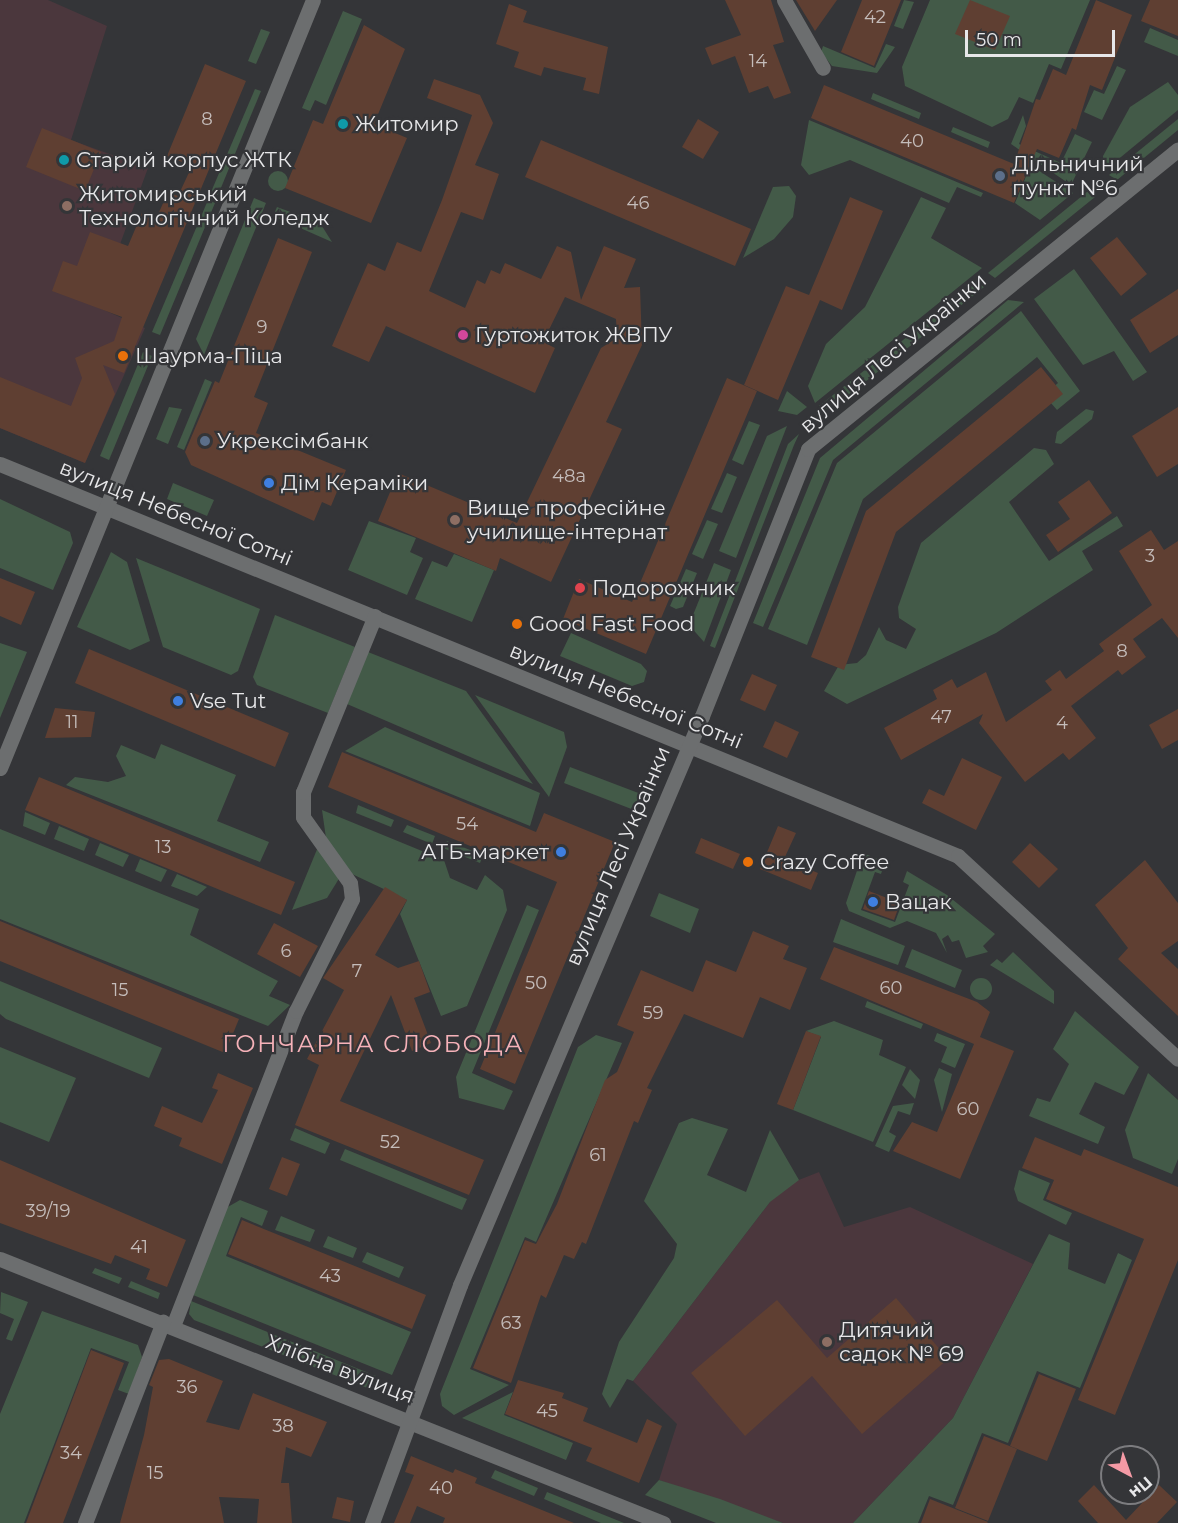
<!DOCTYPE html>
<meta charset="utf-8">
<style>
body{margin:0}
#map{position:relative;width:1178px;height:1523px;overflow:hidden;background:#343538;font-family:Montserrat,sans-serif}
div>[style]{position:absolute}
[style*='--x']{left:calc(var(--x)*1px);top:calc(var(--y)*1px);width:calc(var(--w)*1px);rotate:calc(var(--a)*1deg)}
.education>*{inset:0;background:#4b373d}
.green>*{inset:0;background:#435a48}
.round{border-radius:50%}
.building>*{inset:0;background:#5f3f32}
.minor>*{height:15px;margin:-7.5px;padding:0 7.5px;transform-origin:7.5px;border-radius:7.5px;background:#6c6e6f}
.dots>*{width:16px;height:16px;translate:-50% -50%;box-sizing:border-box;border:3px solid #343538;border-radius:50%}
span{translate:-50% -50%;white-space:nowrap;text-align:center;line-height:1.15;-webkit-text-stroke:4.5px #343538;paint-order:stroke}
.number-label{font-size:18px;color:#c5bdbb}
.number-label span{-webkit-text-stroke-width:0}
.poi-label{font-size:21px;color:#e7e7e9}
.left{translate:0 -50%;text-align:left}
.right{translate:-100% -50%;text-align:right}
.street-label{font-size:21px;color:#e7e7e9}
.quarter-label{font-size:24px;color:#f6b2b9;letter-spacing:1.5px}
.north{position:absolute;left:1100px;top:1445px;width:60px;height:60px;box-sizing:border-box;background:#343538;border:2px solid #7c7c7f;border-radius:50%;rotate:139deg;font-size:16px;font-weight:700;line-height:24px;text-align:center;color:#e7e7e9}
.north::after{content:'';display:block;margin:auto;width:21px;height:27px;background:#f49aa5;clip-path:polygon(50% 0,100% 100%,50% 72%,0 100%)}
.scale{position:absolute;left:965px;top:30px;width:150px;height:27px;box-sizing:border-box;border:3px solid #e7e7e9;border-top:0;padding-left:8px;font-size:18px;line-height:21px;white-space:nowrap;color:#e7e7e9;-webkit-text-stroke:4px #343538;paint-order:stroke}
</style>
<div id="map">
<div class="education">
<div style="clip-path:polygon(0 0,48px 0,107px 26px,71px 140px,148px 168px,97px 307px,145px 328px,85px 463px,0 428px)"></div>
<div style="clip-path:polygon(819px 1172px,844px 1227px,910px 1207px,1033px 1264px,953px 1418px,853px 1523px,783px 1523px,659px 1480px,677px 1424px,633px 1381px,770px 1202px,786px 1185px)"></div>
</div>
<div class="green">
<div style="clip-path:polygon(904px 0,914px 2px,903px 29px,894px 26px)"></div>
<div style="clip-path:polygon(930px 0,1090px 0,1061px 69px,1049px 64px,1033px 103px,1019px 97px,1008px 119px,992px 127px,905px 86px,902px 67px)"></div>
<div style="clip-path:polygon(343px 11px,362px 19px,326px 105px,315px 100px,310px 111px,302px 108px)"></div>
<div style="clip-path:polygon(1150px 28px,1178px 40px,1178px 56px,1144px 42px)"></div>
<div style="clip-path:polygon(261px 29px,270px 32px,256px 64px,248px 61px)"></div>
<div style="clip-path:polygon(886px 44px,895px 47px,877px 73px,832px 66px,821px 52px,823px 46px,875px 68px)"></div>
<div style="clip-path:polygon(1117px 66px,1126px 70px,1102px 120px,1084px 112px,1094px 90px,1104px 94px)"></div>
<div style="clip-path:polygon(1168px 82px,1178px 95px,1178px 110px,1104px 171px,1103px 156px,1130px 107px)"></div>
<div style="clip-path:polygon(255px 89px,261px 91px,218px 195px,211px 192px)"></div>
<div style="clip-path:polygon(873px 93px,921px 113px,919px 119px,871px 99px)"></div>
<div style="clip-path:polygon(1023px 115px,1026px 126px,1019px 144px,1061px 163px,1075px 134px,1092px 142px,1071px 185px,1011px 144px)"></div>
<div style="clip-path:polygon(1178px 119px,1178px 130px,1117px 180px,1109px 175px)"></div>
<div style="clip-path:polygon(809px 120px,983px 193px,981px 197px,957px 187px,949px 203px,850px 160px,809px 175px,801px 165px)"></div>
<div style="clip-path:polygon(953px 127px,990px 142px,988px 148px,951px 132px)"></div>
<div style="clip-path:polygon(1021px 159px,1073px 193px,1040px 220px,1015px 203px,1029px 169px,1019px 164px)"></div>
<div class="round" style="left:268px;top:171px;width:20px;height:20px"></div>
<div style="clip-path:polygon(789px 186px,796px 196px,793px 217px,774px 239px,743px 258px,773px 187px)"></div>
<div style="clip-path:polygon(1093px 187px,1095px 197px,995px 278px,988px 273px)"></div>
<div style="clip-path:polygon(921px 197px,946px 208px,931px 238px,982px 268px,815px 403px,808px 386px,826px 344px,865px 307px)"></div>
<div style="clip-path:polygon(254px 198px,266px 203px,204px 355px,196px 339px)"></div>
<div style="clip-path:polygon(208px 200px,215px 203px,160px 335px,152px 332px)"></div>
<div style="clip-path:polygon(277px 207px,320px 223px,332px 242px,273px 216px)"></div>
<div style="clip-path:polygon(1074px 269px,1147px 372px,1133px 381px,1114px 351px,1083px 365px,1034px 299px)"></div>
<div style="clip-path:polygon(977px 282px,984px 287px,830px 410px,819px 406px)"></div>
<div style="clip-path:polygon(1008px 300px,1024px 302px,833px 460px,763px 627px,753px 623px,820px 458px)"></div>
<div style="clip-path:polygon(1021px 311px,1080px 391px,1057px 410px,1044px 395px,1058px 383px,1037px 357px,863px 499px,807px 645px,768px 629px,837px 463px)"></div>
<div style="clip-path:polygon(143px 352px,152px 356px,109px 460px,100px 456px)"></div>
<div style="clip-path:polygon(205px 379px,212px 382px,184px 450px,177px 447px)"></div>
<div style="clip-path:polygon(787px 391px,807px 407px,797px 415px,778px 411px)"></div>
<div style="clip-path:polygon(169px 407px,182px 409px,168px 444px,156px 439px)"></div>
<div style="clip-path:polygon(1086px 409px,1094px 411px,1092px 419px,1061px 444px,1055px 443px,1057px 432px)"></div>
<div style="clip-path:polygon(749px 421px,760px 425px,743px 465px,732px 460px)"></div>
<div style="clip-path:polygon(787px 426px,736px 558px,719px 551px,767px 436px)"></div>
<div style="clip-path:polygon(799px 434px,794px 445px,715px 648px,710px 646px,788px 444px)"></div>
<div style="clip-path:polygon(1034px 448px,1046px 450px,1054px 464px,1009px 502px,1049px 561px,1117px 516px,1123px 526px,1082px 551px,1093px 570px,996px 633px,847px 704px,824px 691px,839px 665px,857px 663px,866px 655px,879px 627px,886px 640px,906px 649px,916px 629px,899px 618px,898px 607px,921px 543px)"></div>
<div style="clip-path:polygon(727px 473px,737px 477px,722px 513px,711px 509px)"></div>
<div style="clip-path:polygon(173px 483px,214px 500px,207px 516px,167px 499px)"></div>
<div style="clip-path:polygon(0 499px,70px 532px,73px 543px,53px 590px,0 568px)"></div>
<div style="clip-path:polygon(707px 520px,718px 524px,703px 559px,692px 554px)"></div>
<div style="clip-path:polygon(369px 521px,416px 538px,410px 552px,423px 558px,407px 595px,348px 570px)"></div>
<div style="clip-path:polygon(111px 552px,127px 562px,150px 641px,130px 650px,77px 627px)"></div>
<div style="clip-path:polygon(454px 554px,494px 570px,472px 622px,415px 599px,432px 561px,447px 567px)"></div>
<div style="clip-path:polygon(136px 558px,260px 609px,238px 671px,231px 675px,163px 647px)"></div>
<div style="clip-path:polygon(714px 563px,731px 570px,704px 642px,689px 625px)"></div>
<div style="clip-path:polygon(686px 569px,697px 573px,683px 607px,676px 609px,670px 606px)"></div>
<div style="clip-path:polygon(275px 615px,355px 647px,328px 713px,257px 685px,253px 677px)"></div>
<div style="clip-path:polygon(571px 633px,641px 664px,647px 671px,644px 682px,632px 686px,560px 656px)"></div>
<div style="clip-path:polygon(0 643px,27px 652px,0 718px)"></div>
<div style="clip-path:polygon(368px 652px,466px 691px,533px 784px,347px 704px)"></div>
<div style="clip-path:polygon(475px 695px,564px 732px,567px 747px,549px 797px)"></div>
<div style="clip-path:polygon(385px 727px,540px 793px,530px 826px,345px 751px)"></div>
<div style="clip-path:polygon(161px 744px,236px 775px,217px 821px,269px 842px,260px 862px,66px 785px,75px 777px,108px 782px,126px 776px,116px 756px,121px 745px,155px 759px)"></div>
<div style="clip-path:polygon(570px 767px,641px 794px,634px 810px,564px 783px)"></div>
<div style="clip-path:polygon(358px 805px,394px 820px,391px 827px,356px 813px)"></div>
<div style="clip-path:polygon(322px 810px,444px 860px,450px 878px,477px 890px,485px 875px,503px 890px,507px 910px,467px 1006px,441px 1016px,400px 914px,407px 900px,352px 874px,326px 838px)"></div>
<div style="clip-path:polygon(25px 812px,50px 823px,45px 835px,23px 826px)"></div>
<div style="clip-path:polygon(407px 825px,435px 836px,432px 844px,403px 832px)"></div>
<div style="clip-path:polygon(59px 826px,89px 839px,84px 851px,54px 839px)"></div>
<div style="clip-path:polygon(0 829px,199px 909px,190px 935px,278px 981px,269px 996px,290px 1005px,268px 1026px,0 919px)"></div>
<div style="clip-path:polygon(447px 841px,483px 855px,480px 863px,443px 848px)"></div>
<div style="clip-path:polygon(100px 843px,129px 855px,123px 867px,95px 855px)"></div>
<div style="clip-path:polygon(318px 847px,340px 877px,327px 898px,292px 910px)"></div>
<div style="clip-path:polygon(863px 853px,885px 862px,881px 874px,875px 872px,861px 910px,895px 922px,909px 885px,903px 882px,907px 871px,947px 895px,995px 934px,983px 946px,988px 952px,966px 958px,959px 940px,952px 942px,948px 935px,942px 939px,947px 953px,936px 933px,907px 921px,890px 928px,849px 911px,846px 903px)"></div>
<div style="clip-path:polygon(140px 859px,167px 870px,161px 882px,135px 871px)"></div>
<div style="clip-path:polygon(177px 874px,207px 887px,197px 896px,171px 886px)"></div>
<div style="clip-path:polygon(659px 893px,699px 909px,690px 933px,650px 916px)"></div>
<div style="clip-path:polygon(527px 905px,539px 910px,472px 1073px,513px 1091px,504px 1110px,459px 1098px,456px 1077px)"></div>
<div style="clip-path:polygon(841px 919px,905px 946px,898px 965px,833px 942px)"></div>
<div style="clip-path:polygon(912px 949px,962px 970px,955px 988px,905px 967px)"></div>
<div style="clip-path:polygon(1013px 952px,1054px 991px,1054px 1004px,990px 965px,997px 959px,1002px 963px)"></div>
<div class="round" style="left:970px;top:978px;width:22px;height:22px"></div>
<div style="clip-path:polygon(0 981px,162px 1048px,149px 1078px,6px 1019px,0 1014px)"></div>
<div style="clip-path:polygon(867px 1001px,923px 1024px,921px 1029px,865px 1007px)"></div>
<div style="clip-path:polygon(1075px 1011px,1139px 1067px,1124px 1095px,1095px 1082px,1079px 1114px,1105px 1127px,1098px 1144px,1029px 1116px,1037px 1098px,1050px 1102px,1069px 1064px,1053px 1049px)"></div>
<div style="clip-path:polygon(834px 1021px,883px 1040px,879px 1055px,906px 1067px,873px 1142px,793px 1110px,821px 1037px,806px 1031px)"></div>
<div style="clip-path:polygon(937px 1033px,965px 1044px,955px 1068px,941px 1062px,947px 1047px,934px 1041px)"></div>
<div style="clip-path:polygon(596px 1035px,622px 1043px,536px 1242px,525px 1237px,470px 1369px,509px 1385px,454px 1415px,442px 1406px,440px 1394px,578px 1047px)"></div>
<div style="clip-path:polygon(0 1047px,76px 1078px,49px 1142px,0 1122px)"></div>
<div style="clip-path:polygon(939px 1068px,952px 1074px,942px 1112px,934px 1080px)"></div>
<div style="clip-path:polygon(910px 1069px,920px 1080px,915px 1099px,902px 1085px)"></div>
<div style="clip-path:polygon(1148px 1073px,1178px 1100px,1178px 1159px,1172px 1174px,1133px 1158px,1125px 1130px)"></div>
<div style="clip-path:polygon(914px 1103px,910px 1115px,898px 1111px,889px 1132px,896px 1136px,889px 1152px,875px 1146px,893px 1106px)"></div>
<div style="clip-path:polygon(692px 1118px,728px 1129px,707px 1175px,746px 1192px,770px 1130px,799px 1180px,770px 1202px,633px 1381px,627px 1379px,610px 1408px,602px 1394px,619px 1342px,674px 1258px,677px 1244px,644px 1201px,679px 1123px)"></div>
<div style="clip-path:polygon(295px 1128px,330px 1143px,325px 1154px,290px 1140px)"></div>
<div style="clip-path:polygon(345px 1149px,467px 1199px,462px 1210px,340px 1160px)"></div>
<div style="clip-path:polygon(1019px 1170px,1050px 1183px,1043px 1200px,1072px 1213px,1066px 1225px,1018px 1201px,1014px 1189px)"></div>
<div style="clip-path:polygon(240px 1200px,268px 1211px,262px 1226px,241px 1217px,226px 1256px,411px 1332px,392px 1375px,193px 1295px,226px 1208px)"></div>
<div style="clip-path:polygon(281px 1216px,315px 1230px,310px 1242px,275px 1230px)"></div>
<div style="clip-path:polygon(1049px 1234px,1070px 1243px,1068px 1269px,1105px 1284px,1118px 1253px,1132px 1260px,1080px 1388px,1037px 1371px,1008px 1443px,982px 1433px,953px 1505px,929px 1496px,918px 1523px,853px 1523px,953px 1418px)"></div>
<div style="clip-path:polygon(328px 1236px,357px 1248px,353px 1258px,323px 1247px)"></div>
<div style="clip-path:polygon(367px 1252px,404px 1267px,399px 1278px,362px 1262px)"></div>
<div style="clip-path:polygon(95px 1268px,122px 1278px,119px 1284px,92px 1273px)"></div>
<div style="clip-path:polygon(131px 1281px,160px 1293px,158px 1299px,128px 1287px)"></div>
<div style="clip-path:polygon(1px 1292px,28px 1302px,12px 1341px,6px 1339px,14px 1319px,0 1313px)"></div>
<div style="clip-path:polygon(191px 1301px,376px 1376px,370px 1389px,194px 1320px,189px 1314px)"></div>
<div style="clip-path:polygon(42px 1311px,138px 1345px,142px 1357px,129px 1394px,118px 1390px,129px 1362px,91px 1348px,24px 1523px,0 1523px,0 1414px)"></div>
<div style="clip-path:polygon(513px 1392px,504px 1415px,573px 1443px,566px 1460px,462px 1418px)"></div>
<div style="clip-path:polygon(495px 1470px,538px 1488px,534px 1496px,491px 1478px)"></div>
<div style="clip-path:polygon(659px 1480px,720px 1499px,783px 1523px,716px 1523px,645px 1495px)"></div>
<div style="clip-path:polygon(547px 1492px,624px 1523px,601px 1523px,544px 1499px)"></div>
</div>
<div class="building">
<div style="clip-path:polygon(725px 0,771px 0,784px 42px,773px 45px,791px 93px,774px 99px,768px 86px,749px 93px,735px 56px,712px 65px,705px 48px,741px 35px)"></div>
<div style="clip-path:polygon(796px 0,837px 0,815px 31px)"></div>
<div style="clip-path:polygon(862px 0,901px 0,874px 66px,841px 52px)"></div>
<div style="clip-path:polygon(970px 0,1010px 16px,995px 50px,955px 34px)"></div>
<div style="clip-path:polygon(1096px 0,1132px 15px,1102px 90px,1090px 85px,1076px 130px,1072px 128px,1059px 158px,1037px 149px,1014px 203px,811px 118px,824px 85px,1014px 164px,1036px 99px,1040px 100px,1053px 69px,1066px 75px)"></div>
<div style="clip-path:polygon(1150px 0,1178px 0,1178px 36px,1141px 21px)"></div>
<div style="clip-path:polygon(509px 4px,527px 11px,523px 22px,608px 47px,599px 94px,583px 90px,586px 78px,544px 67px,541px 76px,514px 67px,519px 52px,496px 44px)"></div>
<div style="clip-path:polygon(364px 25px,405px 49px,374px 124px,407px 138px,371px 223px,285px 188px,313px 120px,323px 124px)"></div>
<div style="clip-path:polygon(205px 64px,246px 81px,124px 373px,103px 365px,115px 394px,85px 463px,0 428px,0 377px,71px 406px,82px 378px,75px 358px,114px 341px,122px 317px,52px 291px,63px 261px,77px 266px,90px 232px,128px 246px,142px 213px,156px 219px,168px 192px,178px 196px,192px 166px,167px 156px)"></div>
<div style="clip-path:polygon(434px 79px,480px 95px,493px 123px,475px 165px,499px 174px,483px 220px,461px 212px,429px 291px,465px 308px,477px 280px,485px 284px,491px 270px,500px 274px,505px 263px,541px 279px,557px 246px,571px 252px,581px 300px,604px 246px,636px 259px,624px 288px,640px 287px,642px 345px,606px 422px,622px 429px,551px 582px,500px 558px,496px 571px,378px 521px,398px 473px,517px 523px,601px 348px,617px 338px,616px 319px,565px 297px,543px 342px,555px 348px,535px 393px,386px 326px,369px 362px,332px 346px,368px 263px,385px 271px,397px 242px,421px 252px,442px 200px,472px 115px,427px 98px)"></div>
<div style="clip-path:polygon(698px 119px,719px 132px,703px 159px,682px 147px)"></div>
<div style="clip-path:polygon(42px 128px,101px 152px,85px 191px,26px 167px)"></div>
<div style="clip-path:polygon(541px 140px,751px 229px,735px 266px,525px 177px)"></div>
<div style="clip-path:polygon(850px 197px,883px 211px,842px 310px,820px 300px,778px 400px,744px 385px,786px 286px,809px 295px)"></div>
<div style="clip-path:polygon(1117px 237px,1147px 274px,1121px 296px,1090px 258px)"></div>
<div style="clip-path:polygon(278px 238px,312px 252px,254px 397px,268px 403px,256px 433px,346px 470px,331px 506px,322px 502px,314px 521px,191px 465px,185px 452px,215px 381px,219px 383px)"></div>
<div style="clip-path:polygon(1178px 289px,1178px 335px,1150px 353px,1130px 320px)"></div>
<div style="clip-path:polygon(1041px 367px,1063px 394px,896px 532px,844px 670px,811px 657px,866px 511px)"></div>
<div style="clip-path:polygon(727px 378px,757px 391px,646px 654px,563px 619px,579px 579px,632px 602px)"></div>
<div style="clip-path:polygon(1178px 407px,1178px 464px,1157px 477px,1132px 436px)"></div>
<div style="clip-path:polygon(1089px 480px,1112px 513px,1058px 552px,1046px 535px,1070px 519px,1058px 502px)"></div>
<div style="clip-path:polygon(1151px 530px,1164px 550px,1178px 541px,1178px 638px,1162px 618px,1133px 639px,1146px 657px,1122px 675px,1118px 670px,1071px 706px,1096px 738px,1069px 760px,1063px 753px,1025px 782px,979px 723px,983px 714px,901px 760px,884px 728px,937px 699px,933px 690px,952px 679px,957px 688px,986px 672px,1006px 722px,1052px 690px,1045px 681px,1060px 670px,1066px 679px,1104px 651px,1099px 644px,1152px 605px,1119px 551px)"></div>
<div style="clip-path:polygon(0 578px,35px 592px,21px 625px,0 616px)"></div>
<div style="clip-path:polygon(89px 649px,289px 733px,275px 767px,75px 683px)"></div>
<div style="clip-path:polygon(752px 674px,777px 685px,765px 711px,740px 700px)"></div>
<div style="clip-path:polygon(55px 708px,95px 712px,91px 737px,45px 738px)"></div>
<div style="clip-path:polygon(1178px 709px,1178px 740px,1162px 749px,1149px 725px)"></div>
<div style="clip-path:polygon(775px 721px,799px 732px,787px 758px,763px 747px)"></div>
<div style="clip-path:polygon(342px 752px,536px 832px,544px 813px,615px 842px,515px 1084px,480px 1069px,557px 882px,328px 787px)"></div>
<div style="clip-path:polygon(962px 758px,1002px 777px,976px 830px,922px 803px,929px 789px,944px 796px)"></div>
<div style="clip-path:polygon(39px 777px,295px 882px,281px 915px,25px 810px)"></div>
<div style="clip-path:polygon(778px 826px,796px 833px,784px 859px,818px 873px,811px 890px,760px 869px)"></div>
<div style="clip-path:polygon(701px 838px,740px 854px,733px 869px,695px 853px)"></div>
<div style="clip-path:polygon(1030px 843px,1058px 869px,1039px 888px,1012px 862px)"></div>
<div style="clip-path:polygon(1145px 860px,1178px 903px,1178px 941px,1161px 953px,1178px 969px,1178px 1016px,1118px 959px,1128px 948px,1095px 905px)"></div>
<div style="clip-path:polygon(385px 887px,407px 900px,375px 955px,398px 968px,419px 961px,430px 992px,414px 998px,431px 1043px,412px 1051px,391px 995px,340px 1101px,484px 1160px,469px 1195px,295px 1125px,319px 1065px,307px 1059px,344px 990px,323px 978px)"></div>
<div style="clip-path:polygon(869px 891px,900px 903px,894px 920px,863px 909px)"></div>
<div style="clip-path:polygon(0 921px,239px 1019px,225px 1053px,0 961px)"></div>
<div style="clip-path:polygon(274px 923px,318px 946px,300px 977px,257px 954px)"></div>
<div style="clip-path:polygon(753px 931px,789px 946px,783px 959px,807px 968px,790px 1010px,760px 997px,743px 1038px,684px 1014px,647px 1088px,652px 1090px,638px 1123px,634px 1121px,586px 1244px,582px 1242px,574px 1259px,564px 1255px,546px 1298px,541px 1295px,511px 1383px,473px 1368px,525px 1240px,536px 1244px,557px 1204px,605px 1080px,617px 1072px,634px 1032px,617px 1025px,641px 970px,693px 992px,706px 960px,736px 972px)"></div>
<div style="clip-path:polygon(834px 947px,977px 1002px,990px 1012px,980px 1037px,1014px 1051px,960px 1179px,893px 1151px,912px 1122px,937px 1132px,974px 1044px,820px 979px)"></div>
<div style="clip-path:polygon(806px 1031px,821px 1036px,793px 1110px,777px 1104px)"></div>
<div style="clip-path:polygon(218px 1073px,253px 1088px,222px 1164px,179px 1146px,182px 1138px,154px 1126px,162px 1106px,202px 1123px,218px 1090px,212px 1088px)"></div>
<div style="clip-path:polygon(1035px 1137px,1081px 1156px,1084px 1149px,1178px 1187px,1178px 1260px,1115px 1415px,1078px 1400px,1144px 1239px,1046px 1199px,1054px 1180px,1022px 1168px)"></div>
<div style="clip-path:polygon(282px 1157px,300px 1164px,287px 1196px,269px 1189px)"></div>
<div style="clip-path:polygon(0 1160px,186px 1240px,167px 1287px,146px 1279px,150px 1269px,115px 1255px,111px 1264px,0 1223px)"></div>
<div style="clip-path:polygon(242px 1220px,426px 1295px,412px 1329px,228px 1254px)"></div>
<div style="clip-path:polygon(896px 1298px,948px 1359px,862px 1434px,812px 1376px,745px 1436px,691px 1373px,777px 1300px,827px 1358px)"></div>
<div style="clip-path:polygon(91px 1350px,124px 1363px,63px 1523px,26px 1523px)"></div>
<div style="clip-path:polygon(169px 1359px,223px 1381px,206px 1422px,239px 1430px,253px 1393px,327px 1422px,311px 1457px,286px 1447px,281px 1483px,289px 1483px,292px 1523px,257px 1523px,259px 1499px,219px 1497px,224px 1523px,120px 1523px,144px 1435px,153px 1387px,149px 1385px,159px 1360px)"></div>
<div style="clip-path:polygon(1039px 1374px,1076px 1389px,1047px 1461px,1010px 1446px)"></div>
<div style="clip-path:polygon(518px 1380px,564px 1393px,562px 1398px,588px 1408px,583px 1421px,637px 1443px,647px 1419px,662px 1426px,639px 1483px,586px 1461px,592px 1448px,505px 1414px)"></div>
<div style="clip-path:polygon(984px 1436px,1017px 1449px,988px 1521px,955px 1508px)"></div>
<div style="clip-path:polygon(411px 1456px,453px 1473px,455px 1469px,477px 1478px,475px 1483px,574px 1523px,443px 1523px,445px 1518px,417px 1506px,410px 1523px,394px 1523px,414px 1475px,405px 1472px)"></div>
<div style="clip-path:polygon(1094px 1485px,1126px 1520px,1159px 1485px,1177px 1502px,1157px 1523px,1098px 1523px,1078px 1501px)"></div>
<div style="clip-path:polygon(337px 1497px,354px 1501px,350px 1522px,332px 1518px)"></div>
<div style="clip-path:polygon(930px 1499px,988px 1522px,987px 1523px,921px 1523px)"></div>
</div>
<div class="minor">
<div style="--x:784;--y:0;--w:78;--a:60.2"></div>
<div style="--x:0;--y:464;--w:1035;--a:22.25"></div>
<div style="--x:958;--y:856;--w:299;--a:42.7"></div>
<div style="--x:0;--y:768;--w:829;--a:-67.83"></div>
<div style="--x:0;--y:1259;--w:714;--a:21.71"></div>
<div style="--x:173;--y:1326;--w:338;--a:-68.7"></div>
<div style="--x:296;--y:1011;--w:125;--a:-63.4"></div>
<div style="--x:352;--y:899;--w:16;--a:-97"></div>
<div style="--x:350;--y:883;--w:81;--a:-125.5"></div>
<div style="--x:303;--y:817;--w:25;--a:-90"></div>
<div style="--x:303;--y:792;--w:190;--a:-67.8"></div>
<div style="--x:85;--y:1523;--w:216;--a:-68.8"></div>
<div style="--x:372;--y:1523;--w:254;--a:-69.7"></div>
<div style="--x:460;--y:1285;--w:618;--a:-66.96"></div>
<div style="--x:702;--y:716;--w:287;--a:-68.3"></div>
<div style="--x:808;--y:449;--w:476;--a:-39"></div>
</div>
<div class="dots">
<div style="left:343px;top:124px;background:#0f9aa8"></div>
<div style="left:64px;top:160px;background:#0f9aa8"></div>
<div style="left:1000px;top:176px;background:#5c6f8a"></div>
<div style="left:67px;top:206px;background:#8d6e63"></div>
<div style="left:463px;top:335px;background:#d1479c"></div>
<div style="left:123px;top:356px;background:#e8710a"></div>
<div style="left:205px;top:441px;background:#5c6f8a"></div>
<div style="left:269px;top:483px;background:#3f7fe0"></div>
<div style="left:455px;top:520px;background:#8d6e63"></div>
<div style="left:580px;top:588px;background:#e0444e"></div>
<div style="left:517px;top:624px;background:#e8710a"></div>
<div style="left:178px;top:701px;background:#3f7fe0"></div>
<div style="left:561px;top:852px;background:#3f7fe0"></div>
<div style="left:748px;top:862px;background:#e8710a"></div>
<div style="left:873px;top:902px;background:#3f7fe0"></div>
<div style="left:827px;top:1342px;background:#8d6e63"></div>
</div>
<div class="number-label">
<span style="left:875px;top:17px">42</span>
<span style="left:758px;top:61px">14</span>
<span style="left:207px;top:119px">8</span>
<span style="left:912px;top:141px">40</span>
<span style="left:638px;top:203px">46</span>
<span style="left:262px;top:327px">9</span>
<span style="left:569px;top:476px">48а</span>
<span style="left:1150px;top:556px">3</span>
<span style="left:1122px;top:651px">8</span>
<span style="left:941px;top:717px">47</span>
<span style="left:72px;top:722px">11</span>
<span style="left:1062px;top:723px">4</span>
<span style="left:467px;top:824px">54</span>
<span style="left:163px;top:847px">13</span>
<span style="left:286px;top:951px">6</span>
<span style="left:357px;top:971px">7</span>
<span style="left:536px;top:983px">50</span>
<span style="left:891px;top:988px">60</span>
<span style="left:120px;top:990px">15</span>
<span style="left:653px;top:1013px">59</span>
<span style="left:968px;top:1109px">60</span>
<span style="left:390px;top:1142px">52</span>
<span style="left:598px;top:1155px">61</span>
<span style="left:48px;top:1211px">39/19</span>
<span style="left:139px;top:1247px">41</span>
<span style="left:330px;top:1276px">43</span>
<span style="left:511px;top:1323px">63</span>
<span style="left:187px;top:1387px">36</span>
<span style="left:547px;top:1411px">45</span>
<span style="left:283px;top:1426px">38</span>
<span style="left:71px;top:1453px">34</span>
<span style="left:155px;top:1473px">15</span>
<span style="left:441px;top:1488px">40</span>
</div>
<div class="poi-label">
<span class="left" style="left:355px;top:124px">Житомир</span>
<span class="left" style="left:76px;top:160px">Старий корпус ЖТК</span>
<span class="left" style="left:1012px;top:176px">Дільничний<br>пункт №6</span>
<span class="left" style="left:79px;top:206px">Житомирський<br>Технологічний Коледж</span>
<span class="left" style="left:475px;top:335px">Гуртожиток ЖВПУ</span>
<span class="left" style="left:135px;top:356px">Шаурма-Піца</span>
<span class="left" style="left:217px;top:441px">Укрексімбанк</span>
<span class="left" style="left:281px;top:483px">Дім Кераміки</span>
<span class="left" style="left:467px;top:520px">Вище професійне<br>училище-інтернат</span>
<span class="left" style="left:592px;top:588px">Подорожник</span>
<span class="left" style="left:529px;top:624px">Good Fast Food</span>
<span class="left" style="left:190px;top:701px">Vse Tut</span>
<span class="right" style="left:549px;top:852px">АТБ-маркет</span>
<span class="left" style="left:760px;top:862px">Crazy Coffee</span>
<span class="left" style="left:885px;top:902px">Вацак</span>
<span class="left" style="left:839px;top:1342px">Дитячий<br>садок № 69</span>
</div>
<div class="street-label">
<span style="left:893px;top:353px;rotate:-40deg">вулиця Лесі Українки</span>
<span style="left:176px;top:513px;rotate:22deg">вулиця Небесної Сотні</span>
<span style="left:626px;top:696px;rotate:22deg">вулиця Небесної Сотні</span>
<span style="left:618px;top:856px;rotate:-67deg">вулиця Лесі Українки</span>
<span style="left:340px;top:1369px;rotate:21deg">Хлібна вулиця</span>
</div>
<div class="quarter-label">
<span style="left:373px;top:1044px">ГОНЧАРНА СЛОБОДА</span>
</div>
<div class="north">Пн</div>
<div class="scale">50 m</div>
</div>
